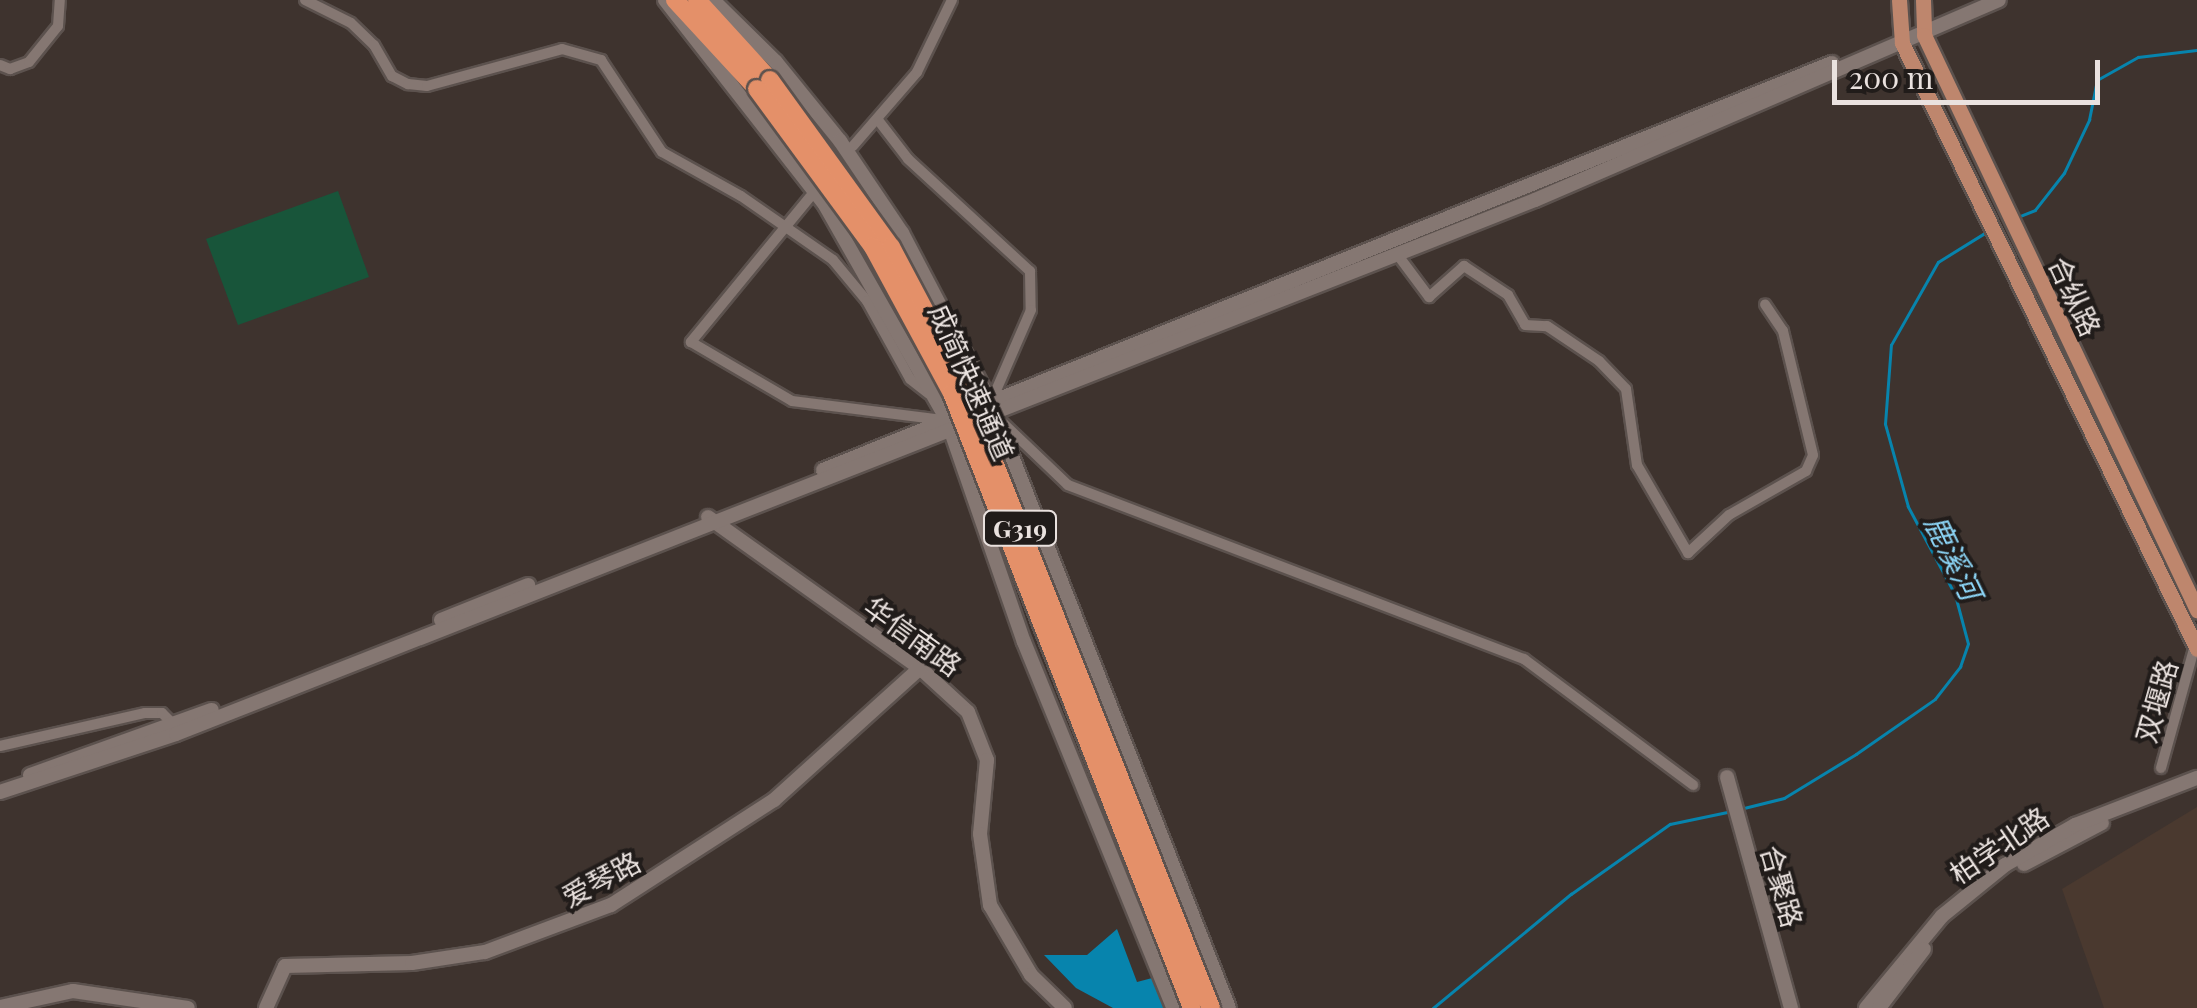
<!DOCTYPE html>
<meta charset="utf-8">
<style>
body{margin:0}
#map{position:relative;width:2197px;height:1008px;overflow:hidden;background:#3e332e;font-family:"Playfair Display","Noto Sans SC",serif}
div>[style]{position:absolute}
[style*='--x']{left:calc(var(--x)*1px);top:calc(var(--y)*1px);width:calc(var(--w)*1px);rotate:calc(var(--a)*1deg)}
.education>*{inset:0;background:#4a392f}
.green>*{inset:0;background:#18553a}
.water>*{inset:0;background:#0784ad}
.stream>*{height:2.5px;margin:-1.25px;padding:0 1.25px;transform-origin:1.25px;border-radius:1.25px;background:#0784ad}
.roads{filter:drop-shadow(2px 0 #5c524e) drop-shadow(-2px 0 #5c524e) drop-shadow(0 2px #5c524e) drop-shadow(0 -2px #5c524e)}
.street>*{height:10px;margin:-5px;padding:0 5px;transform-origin:5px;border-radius:5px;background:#857772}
.secondary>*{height:14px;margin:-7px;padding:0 7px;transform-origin:7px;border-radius:7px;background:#857772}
.primary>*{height:15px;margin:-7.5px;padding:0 7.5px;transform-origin:7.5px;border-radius:7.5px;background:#be866d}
.highway>*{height:18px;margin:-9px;padding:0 9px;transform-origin:9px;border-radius:9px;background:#e49069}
.bridges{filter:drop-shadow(2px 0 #5c524e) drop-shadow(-2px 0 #5c524e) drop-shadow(0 2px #5c524e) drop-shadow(0 -2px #5c524e)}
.highway-bridge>*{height:18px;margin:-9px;padding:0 9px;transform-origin:9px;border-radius:9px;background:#e49069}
span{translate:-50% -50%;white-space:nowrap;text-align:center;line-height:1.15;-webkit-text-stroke:8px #211c1a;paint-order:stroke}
.shield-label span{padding:2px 8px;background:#211c1a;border:2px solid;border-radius:8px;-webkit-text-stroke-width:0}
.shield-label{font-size:25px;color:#eae2df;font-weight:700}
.street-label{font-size:28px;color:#eae2df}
.water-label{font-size:30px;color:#8bd3f4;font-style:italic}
.scale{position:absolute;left:1832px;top:60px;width:268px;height:45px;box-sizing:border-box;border:5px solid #eae2df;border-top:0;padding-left:12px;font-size:30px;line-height:35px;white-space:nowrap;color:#eae2df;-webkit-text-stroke:8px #211c1a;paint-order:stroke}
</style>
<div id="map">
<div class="education">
<div style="clip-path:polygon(2197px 807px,2197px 1008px,2104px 1008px,2062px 889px)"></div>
</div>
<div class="green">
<div style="clip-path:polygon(338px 191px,369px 277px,238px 325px,206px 239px)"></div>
</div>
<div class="water">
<div style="clip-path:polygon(1117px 929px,1137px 982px,1156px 977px,1169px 1008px,1113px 1008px,1076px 988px,1044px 955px,1087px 955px)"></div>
</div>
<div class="stream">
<div style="--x:2018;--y:217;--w:18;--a:-22"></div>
<div style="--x:2035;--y:210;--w:47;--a:-51.9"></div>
<div style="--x:2064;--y:173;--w:59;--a:-64.7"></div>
<div style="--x:2089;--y:120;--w:41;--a:-78.7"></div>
<div style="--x:2097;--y:80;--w:47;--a:-29.3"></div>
<div style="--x:2138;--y:57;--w:59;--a:-6.8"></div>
<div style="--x:1744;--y:808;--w:41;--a:-14"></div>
<div style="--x:1784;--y:798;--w:84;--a:-31.4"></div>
<div style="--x:1856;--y:754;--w:96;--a:-34.8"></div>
<div style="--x:1935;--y:699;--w:41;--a:-52"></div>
<div style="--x:1960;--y:667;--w:24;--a:-71"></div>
<div style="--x:1968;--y:644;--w:51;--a:-104.9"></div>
<div style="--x:1955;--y:595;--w:100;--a:-118.1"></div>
<div style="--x:1908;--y:507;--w:86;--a:-105.5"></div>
<div style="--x:1885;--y:424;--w:79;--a:-85.7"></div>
<div style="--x:1891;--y:345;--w:95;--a:-60.5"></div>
<div style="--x:1938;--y:262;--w:59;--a:-31.8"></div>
<div style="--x:1433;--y:1008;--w:179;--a:-39.6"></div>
<div style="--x:1571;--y:894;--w:121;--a:-35.3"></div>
<div style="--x:1670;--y:824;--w:63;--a:-11.8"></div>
</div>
<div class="roads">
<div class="street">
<div style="--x:305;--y:0;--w:51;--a:26.6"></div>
<div style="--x:351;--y:23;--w:32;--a:44"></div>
<div style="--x:374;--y:45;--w:36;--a:60"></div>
<div style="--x:392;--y:76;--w:18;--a:27"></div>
<div style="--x:408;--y:84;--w:19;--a:6"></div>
<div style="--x:427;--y:86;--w:140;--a:-15.3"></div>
<div style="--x:562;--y:49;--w:41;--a:15.8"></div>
<div style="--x:601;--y:60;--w:110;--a:56.5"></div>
<div style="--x:662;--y:152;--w:90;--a:29.1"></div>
<div style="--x:741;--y:196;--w:112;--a:34.8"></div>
<div style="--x:833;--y:260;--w:53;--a:50.3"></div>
<div style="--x:867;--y:301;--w:89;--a:61.1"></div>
<div style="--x:910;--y:379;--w:24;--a:38"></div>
<div style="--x:0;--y:65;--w:11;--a:22"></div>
<div style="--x:10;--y:69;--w:20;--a:-20"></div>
<div style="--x:29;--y:62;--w:46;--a:-51.1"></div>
<div style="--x:58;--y:26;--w:26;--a:-86"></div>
<div style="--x:878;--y:120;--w:49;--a:52.4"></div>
<div style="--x:908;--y:159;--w:166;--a:42.6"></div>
<div style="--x:1030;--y:271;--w:39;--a:89"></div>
<div style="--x:1031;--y:310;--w:100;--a:113.5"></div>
<div style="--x:853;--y:146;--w:98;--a:-49.1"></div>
<div style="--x:917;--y:72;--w:80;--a:-64.1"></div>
<div style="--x:810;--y:197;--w:188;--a:129.4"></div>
<div style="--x:691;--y:342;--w:117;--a:30.3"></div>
<div style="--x:792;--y:401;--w:152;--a:7.2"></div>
<div style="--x:1397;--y:254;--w:54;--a:53.3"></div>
<div style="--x:1429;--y:297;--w:47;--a:-41.5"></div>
<div style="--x:1464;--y:266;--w:53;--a:33.4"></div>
<div style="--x:1508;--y:295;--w:34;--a:60"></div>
<div style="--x:1525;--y:325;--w:22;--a:3"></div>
<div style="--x:1547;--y:326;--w:63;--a:33.9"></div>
<div style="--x:1599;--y:361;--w:39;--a:46"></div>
<div style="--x:1626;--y:389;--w:77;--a:81.8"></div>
<div style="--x:1637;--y:465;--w:102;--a:59.9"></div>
<div style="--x:1688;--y:553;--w:56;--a:-42.8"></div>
<div style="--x:1729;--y:515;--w:89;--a:-29.7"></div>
<div style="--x:1806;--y:471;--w:17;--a:-66"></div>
<div style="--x:1813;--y:455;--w:128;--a:-103.6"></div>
<div style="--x:1783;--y:331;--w:32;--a:-124"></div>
<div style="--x:1002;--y:422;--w:91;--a:43.7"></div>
<div style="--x:1068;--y:485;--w:488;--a:20.9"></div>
<div style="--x:1524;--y:659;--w:211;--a:36.7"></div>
<div style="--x:0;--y:746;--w:149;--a:-12.8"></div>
<div style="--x:145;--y:713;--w:17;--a:0"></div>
<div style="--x:162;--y:713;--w:17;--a:45"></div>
<div style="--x:2161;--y:768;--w:128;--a:-74.5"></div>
</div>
<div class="secondary">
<div style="--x:665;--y:0;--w:260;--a:52"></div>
<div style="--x:825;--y:205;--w:247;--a:60.4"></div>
<div style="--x:947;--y:420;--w:235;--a:70.9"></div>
<div style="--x:1024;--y:642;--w:395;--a:67.8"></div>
<div style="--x:713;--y:0;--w:88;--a:44.5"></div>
<div style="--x:776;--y:62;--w:102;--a:51"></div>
<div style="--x:840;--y:141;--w:111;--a:56"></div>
<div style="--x:902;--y:233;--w:192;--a:62.4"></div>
<div style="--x:991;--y:403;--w:650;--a:68.53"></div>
<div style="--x:823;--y:470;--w:1088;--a:-21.97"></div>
<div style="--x:708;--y:517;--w:260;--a:35.5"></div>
<div style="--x:920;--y:668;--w:65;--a:42.5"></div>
<div style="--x:968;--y:712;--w:52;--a:68.4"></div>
<div style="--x:987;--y:760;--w:74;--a:95.4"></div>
<div style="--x:980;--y:834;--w:72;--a:82"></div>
<div style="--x:990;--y:905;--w:81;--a:59.6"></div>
<div style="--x:1031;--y:975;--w:47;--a:44.1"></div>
<div style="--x:441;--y:620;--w:94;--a:-21.9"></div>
<div style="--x:30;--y:775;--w:193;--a:-19.7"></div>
<div style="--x:1727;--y:777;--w:240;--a:74.5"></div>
<div style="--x:0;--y:792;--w:185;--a:-18.2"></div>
<div style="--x:176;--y:734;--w:1460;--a:-21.45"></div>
<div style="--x:1535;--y:200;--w:505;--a:-23.32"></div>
<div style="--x:2024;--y:864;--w:88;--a:-27.7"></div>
<div style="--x:0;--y:1007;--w:75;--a:-12.4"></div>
<div style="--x:73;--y:991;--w:116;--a:8.4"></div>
<div style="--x:266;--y:1008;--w:46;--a:-65.7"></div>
<div style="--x:285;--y:966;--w:127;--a:-1.4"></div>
<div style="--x:412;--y:963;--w:74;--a:-8.6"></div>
<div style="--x:485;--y:952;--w:134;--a:-20.5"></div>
<div style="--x:611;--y:905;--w:194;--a:-32.8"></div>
<div style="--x:774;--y:800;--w:197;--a:-42.1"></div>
<div style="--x:1866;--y:1008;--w:119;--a:-50.4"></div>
<div style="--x:1942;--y:916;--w:81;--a:-39"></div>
<div style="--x:2005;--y:865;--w:81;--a:-29.7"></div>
<div style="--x:2075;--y:825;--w:131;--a:-21.1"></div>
<div style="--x:1879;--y:1008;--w:74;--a:-52.7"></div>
</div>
<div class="primary">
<div style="--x:1899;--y:0;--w:43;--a:86"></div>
<div style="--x:1902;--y:43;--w:674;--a:64.04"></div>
<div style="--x:1923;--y:0;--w:35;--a:88"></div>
<div style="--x:1924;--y:35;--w:637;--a:64.6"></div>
</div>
<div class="highway">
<div style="--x:675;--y:0;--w:121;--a:47.3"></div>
<div style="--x:697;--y:0;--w:108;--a:47.6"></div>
</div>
</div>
<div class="bridges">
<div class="highway-bridge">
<div style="--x:770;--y:80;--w:206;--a:54.1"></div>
<div style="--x:891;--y:247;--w:149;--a:62.1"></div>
<div style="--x:961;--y:379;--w:677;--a:68.32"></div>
<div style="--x:757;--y:89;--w:196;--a:53.7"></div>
<div style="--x:873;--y:247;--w:166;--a:61.6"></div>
<div style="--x:952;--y:393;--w:660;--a:68.68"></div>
</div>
</div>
<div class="shield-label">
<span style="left:1020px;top:528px">G319</span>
</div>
<div class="street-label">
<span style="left:2075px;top:296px;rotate:65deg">合纵路</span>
<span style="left:972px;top:382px;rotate:66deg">成简快速通道</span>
<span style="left:913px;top:636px;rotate:36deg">华信南路</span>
<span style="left:2156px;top:701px;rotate:-74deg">双堰路</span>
<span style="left:1999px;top:845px;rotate:-34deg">柏学北路</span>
<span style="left:601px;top:879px;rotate:-28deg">爱琴路</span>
<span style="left:1782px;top:886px;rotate:74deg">合聚路</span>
</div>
<div class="water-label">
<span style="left:1954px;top:557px;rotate:64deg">鹿溪河</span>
</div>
<div class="scale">200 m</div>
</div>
